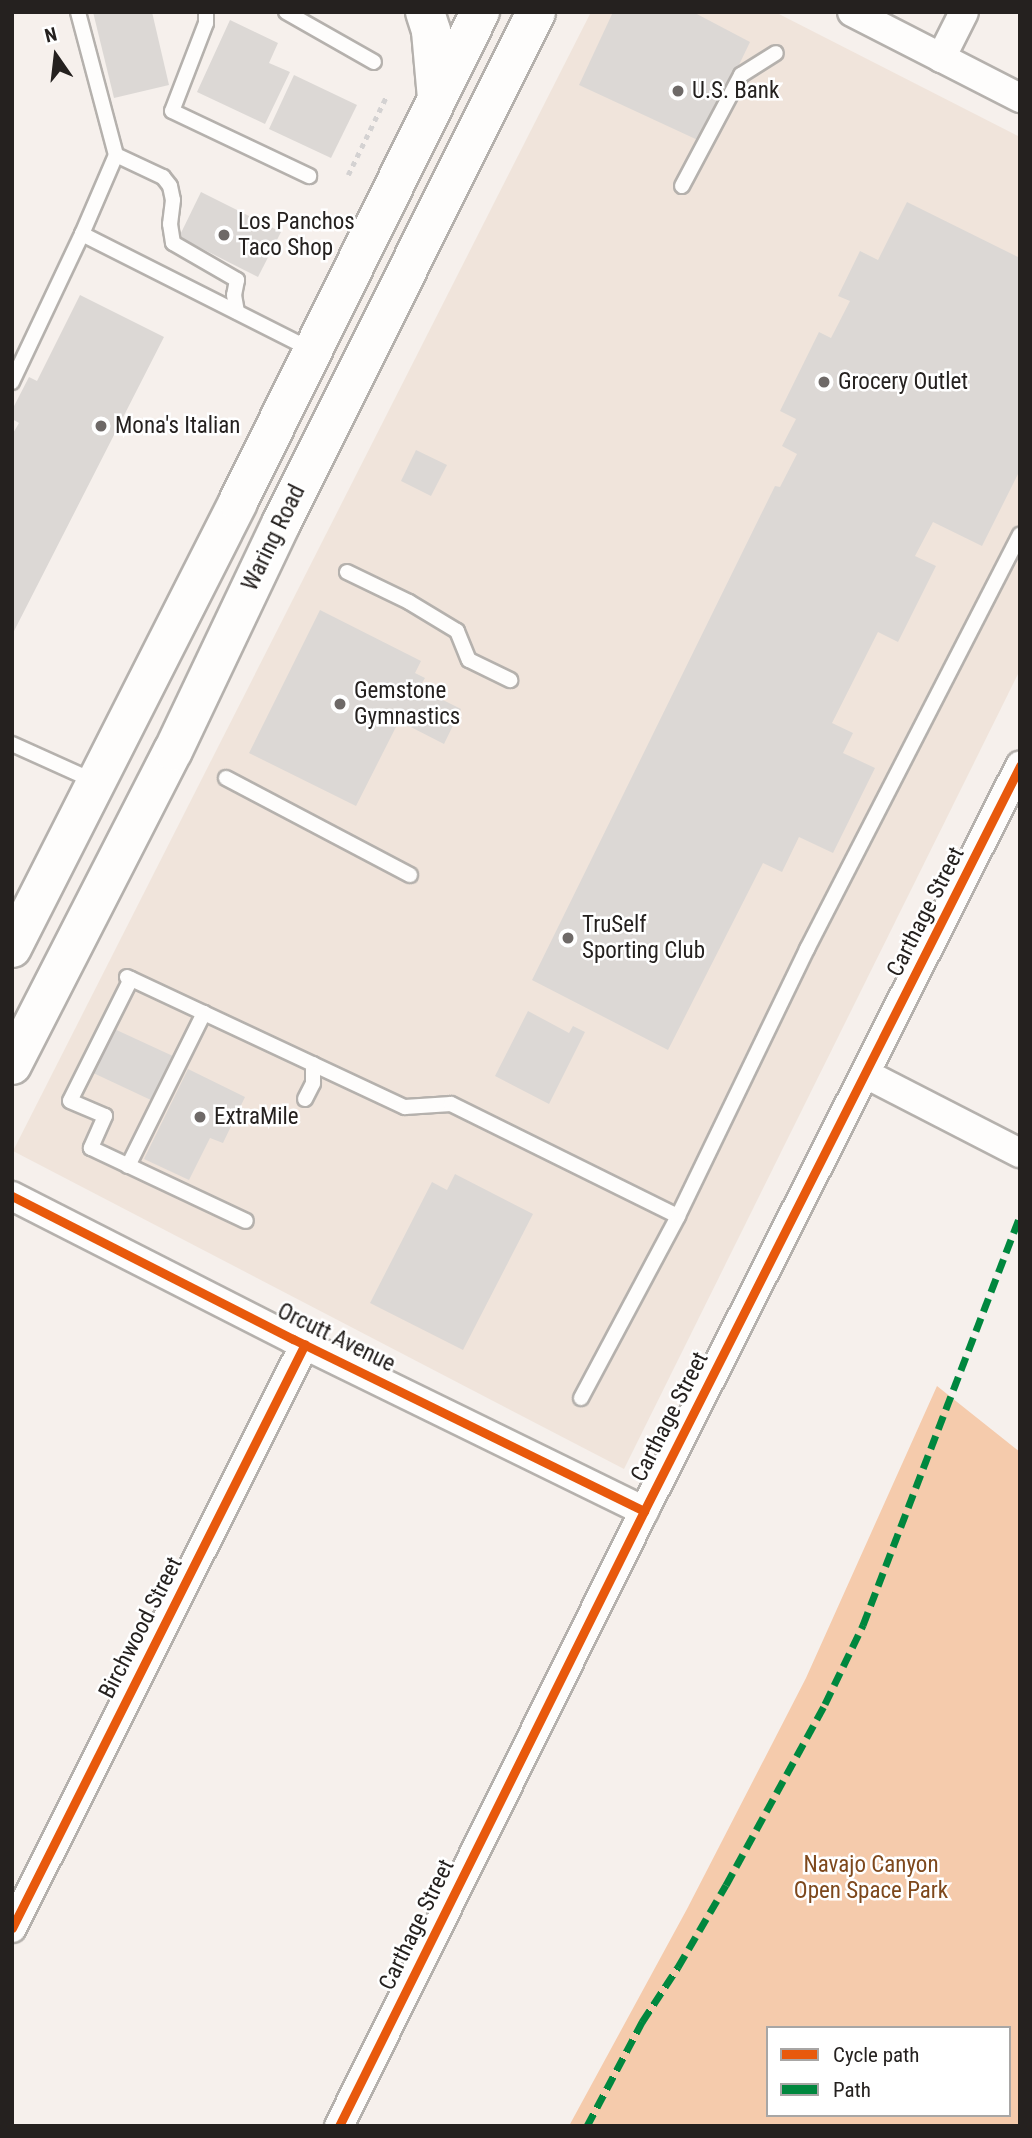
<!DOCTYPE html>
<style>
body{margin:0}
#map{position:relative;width:1032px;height:2138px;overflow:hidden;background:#f6f0ec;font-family:"Roboto Condensed",sans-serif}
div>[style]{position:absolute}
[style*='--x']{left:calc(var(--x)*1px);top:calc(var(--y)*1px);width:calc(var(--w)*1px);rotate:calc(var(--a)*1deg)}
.built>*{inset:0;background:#f0e4db}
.green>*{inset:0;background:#f5cbac}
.building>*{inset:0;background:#dcd8d5}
.path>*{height:4.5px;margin-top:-2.25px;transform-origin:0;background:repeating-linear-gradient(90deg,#d4d2d2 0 5px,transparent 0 10px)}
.roads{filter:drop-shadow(2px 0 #b5b1ad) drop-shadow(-2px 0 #b5b1ad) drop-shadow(0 2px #b5b1ad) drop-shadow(0 -2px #b5b1ad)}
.service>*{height:14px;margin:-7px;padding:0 7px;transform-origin:7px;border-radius:7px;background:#fefdfc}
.minor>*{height:28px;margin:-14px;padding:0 14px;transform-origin:14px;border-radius:14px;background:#fefdfc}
.secondary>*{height:38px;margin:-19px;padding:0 19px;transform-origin:19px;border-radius:19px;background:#fefdfc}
.quiet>*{height:7px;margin-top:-3.5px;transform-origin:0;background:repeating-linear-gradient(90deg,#00873e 0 14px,transparent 0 21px)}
.cycleway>*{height:9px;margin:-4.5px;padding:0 4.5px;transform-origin:4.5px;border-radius:4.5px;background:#e8590c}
.dots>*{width:19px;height:19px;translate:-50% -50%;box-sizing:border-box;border:4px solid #fff;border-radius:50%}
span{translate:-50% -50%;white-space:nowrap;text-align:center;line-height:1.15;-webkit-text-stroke:5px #fff;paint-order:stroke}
.poi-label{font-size:23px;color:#25211f}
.left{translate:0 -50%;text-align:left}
.street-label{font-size:23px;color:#25211f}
.park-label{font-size:23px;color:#7e481c}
.frame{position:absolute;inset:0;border:14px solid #25211f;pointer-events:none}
.legend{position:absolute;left:766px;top:2026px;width:245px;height:91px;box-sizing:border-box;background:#fff;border:2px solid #a8a6a5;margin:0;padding:9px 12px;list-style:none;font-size:21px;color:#25211f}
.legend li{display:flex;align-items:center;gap:14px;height:35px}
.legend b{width:35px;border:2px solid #a8a6a5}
.north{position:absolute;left:21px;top:21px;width:70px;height:70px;-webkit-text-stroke:5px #fff;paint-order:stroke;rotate:346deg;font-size:19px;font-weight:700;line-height:28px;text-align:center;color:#25211f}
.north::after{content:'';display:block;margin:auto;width:24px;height:32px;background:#25211f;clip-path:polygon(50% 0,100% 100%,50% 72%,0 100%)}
</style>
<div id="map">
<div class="built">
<div style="clip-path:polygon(591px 12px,775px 12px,1020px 137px,1020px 670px,624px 1469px,13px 1151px)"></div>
</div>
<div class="green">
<div style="clip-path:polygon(evenodd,937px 1386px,1020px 1452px,1020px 2126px,569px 2126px,687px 1909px,806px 1678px,937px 1386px,768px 2028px,1009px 2028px,1009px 2115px,768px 2115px,768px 2028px)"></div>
</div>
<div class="building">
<div style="clip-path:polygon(93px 12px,152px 12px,169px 85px,114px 98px)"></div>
<div style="clip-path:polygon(613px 12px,693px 12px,750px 42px,702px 142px,579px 85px)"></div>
<div style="clip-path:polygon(230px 20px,278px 43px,269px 63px,290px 72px,265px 124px,197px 92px)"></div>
<div style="clip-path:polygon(294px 75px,357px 105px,331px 158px,269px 129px)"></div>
<div style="clip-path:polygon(201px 192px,281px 232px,258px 277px,179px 237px)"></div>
<div style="clip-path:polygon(907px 202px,1020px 258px,1020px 470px,982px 546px,933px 522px,915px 556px,936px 566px,898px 642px,878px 632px,832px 723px,853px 733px,843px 753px,875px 768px,833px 853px,799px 837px,782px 872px,763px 863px,668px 1050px,532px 980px,775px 486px,780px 487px,797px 454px,782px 446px,796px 419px,780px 411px,819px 332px,831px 338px,850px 301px,838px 296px,860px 251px,878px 260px)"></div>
<div style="clip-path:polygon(80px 295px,164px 337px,12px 635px,12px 435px,19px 423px,12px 419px,12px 410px,29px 377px,37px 381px)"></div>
<div style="clip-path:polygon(416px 450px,447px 465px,431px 496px,401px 481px)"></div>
<div style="clip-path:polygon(320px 610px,421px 661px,415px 673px,425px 678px,419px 688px,461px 709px,444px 744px,399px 721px,356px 806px,249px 753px)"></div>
<div style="clip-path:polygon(528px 1011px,569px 1033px,573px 1026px,585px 1032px,549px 1104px,495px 1076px)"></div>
<div style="clip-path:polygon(110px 1027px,175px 1057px,153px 1101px,89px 1071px)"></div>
<div style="clip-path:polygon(188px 1069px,245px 1097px,223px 1143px,210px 1138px,189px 1180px,144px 1159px)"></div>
<div style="clip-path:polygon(455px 1174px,533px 1214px,463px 1350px,370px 1303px,432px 1182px,447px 1190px)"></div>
</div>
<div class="path">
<div style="--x:348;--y:175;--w:87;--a:-64"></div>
</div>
<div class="roads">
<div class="service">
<div style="--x:206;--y:12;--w:11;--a:90"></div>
<div style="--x:206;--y:23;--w:94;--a:111.1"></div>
<div style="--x:172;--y:111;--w:152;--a:25.4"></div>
<div style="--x:286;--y:12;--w:101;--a:29.6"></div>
<div style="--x:116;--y:155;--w:52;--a:25.1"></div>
<div style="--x:163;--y:177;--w:11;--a:52"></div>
<div style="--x:170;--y:186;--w:14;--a:78"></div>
<div style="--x:173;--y:200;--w:24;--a:97"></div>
<div style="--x:170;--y:224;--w:19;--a:81"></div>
<div style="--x:173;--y:243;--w:74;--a:30"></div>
<div style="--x:237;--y:280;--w:15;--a:101"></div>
<div style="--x:234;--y:295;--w:17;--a:80"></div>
<div style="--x:682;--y:186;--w:126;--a:-62"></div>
<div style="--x:741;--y:75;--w:41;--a:-32.2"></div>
<div style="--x:82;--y:234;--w:258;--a:26.8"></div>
<div style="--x:12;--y:382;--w:164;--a:-64.7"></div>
<div style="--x:82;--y:234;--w:86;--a:-66.7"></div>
<div style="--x:116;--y:155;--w:148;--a:-104.9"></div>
<div style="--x:347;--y:572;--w:69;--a:25.8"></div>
<div style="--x:409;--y:602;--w:56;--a:31.1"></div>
<div style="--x:457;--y:631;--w:31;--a:68"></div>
<div style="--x:469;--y:660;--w:46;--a:26"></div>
<div style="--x:12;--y:744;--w:90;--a:24.3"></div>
<div style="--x:226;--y:778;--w:208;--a:27.8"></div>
<div style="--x:127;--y:977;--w:307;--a:25.1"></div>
<div style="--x:405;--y:1107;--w:46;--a:-3.7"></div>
<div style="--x:451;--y:1104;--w:253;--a:26.3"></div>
<div style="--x:131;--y:979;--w:136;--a:116.6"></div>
<div style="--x:70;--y:1101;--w:38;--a:23"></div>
<div style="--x:105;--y:1116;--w:35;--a:114"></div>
<div style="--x:91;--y:1148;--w:171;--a:25.2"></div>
<div style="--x:305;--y:1099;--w:18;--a:-63"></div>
<div style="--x:313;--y:1083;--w:19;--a:-90"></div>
<div style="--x:128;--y:1166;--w:171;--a:-63.6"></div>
<div style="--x:581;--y:1398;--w:206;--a:-61.9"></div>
<div style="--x:678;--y:1216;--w:297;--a:-64.2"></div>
<div style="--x:807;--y:949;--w:466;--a:-62.8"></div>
</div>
<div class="minor">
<div style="--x:852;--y:12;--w:189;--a:27.1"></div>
<div style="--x:941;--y:58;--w:51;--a:-63.4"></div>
<div style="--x:866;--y:1074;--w:173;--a:27.2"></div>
<div style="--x:12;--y:1196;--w:315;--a:27"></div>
<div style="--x:293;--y:1339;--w:391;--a:26.1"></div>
<div style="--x:12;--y:1928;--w:653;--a:-63.36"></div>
<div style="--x:339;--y:2126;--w:686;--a:-63.62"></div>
<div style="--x:644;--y:1511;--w:835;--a:-63.22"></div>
</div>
<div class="secondary">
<div style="--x:425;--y:12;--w:20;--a:72"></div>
<div style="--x:431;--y:31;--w:67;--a:84.9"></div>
<div style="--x:12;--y:948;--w:500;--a:-63.1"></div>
<div style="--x:238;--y:502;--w:547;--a:-63.72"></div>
<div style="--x:12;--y:1065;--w:353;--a:-62.9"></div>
<div style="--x:173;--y:751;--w:251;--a:-64.6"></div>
<div style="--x:281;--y:524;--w:572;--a:-63.52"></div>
</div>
</div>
<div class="quiet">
<div style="--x:587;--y:2126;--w:118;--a:-62.1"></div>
<div style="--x:642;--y:2022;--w:66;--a:-56.8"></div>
<div style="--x:678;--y:1967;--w:95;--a:-59.7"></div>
<div style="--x:726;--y:1885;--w:206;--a:-61.3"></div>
<div style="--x:825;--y:1704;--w:88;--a:-64.3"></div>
<div style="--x:863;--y:1625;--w:437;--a:-69"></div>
</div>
<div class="cycleway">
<div style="--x:12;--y:1196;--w:315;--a:27"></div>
<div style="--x:293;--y:1339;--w:391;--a:26.1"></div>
<div style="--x:12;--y:1928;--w:653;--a:-63.36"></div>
<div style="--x:339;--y:2126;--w:686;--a:-63.62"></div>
<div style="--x:644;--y:1511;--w:835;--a:-63.22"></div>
</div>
<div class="dots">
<div style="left:678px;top:91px;background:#6e6967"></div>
<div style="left:224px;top:235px;background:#6e6967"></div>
<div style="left:824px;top:382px;background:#6e6967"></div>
<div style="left:101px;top:426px;background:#6e6967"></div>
<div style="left:340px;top:704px;background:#6e6967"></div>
<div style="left:568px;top:938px;background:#6e6967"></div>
<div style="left:200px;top:1117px;background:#6e6967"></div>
</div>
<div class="poi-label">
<span class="left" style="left:692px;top:91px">U.S. Bank</span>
<span class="left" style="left:238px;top:235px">Los Panchos<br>Taco Shop</span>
<span class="left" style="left:838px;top:382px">Grocery Outlet</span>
<span class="left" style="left:115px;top:426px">Mona's Italian</span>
<span class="left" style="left:354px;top:704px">Gemstone<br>Gymnastics</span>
<span class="left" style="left:582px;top:938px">TruSelf<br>Sporting Club</span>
<span class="left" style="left:214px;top:1117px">ExtraMile</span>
</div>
<div class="street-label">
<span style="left:274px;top:538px;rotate:-64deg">Waring Road</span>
<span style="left:926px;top:912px;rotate:-63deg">Carthage Street</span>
<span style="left:336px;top:1338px;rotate:26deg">Orcutt Avenue</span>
<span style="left:670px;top:1417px;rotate:-63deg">Carthage Street</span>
<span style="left:141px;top:1628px;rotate:-63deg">Birchwood Street</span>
<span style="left:417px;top:1925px;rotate:-64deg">Carthage Street</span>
</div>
<div class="park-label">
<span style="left:871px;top:1878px">Navajo Canyon<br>Open Space Park</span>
</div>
<div class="frame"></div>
<ul class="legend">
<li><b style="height:9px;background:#e8590c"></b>Cycle path</li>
<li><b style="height:9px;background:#00873e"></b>Path</li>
</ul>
<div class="north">N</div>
</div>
